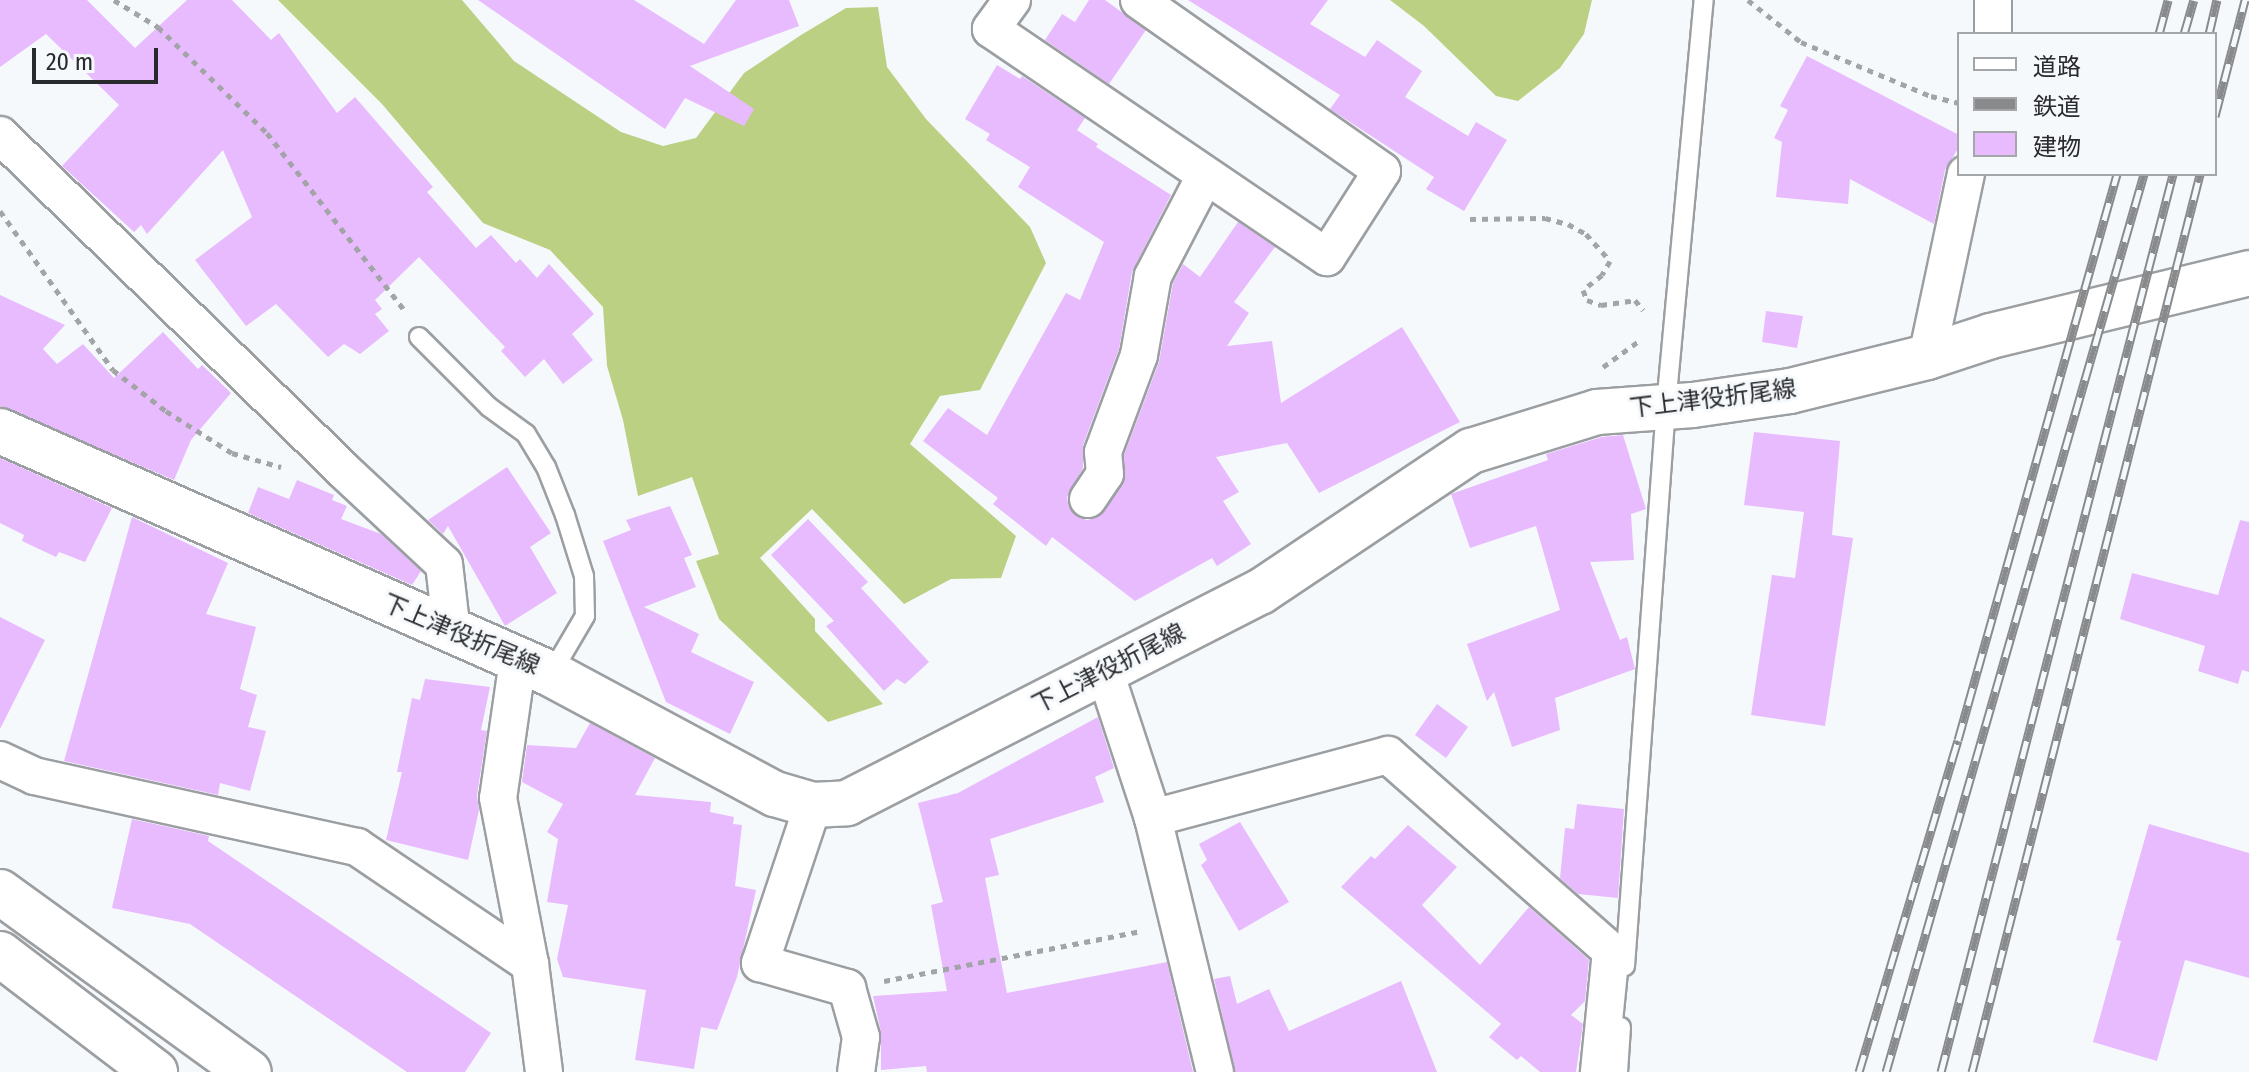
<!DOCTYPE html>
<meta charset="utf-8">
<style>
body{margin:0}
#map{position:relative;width:2249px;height:1072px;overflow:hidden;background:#f6f9fc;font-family:"Fira Sans Condensed","Noto Sans JP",sans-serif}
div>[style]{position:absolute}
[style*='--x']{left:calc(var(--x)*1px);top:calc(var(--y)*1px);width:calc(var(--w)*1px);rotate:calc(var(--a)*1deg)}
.forest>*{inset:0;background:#bcd083}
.building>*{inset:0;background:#e8bbfe}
.path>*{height:5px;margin-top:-2.5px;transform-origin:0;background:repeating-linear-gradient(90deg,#a2a4a7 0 6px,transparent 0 12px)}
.roads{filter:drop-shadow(2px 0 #9c9fa2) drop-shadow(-2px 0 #9c9fa2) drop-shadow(0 2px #9c9fa2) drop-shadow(0 -2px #9c9fa2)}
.lane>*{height:18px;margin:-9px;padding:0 9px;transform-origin:9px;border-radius:9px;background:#fff}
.street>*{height:36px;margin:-18px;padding:0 18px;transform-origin:18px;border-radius:18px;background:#fff}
.secondary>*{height:44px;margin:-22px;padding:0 22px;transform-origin:22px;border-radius:22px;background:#fff}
.rail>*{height:9px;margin-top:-4.5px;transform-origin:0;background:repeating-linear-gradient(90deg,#f6f9fc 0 18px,#888a8c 0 36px);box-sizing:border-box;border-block:2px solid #888a8c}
span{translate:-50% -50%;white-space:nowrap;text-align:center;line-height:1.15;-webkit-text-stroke:6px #f6f9fc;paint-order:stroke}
.street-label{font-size:24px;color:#292a2c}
.legend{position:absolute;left:1957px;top:32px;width:260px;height:144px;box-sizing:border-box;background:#f6f9fc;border:2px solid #a4a6a9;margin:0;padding:10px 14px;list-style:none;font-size:24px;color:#292a2c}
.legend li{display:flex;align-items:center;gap:16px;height:40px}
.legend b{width:40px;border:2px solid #a4a6a9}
.scale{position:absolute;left:32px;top:48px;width:126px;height:36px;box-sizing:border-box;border:4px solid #292a2c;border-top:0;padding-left:10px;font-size:24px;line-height:28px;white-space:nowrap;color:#292a2c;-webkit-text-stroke:6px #f6f9fc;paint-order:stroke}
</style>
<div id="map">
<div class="forest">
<div style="clip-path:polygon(278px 0,462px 0,514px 61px,621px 132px,663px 146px,696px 138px,744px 73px,801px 35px,846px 8px,878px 7px,887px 67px,926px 119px,1030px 227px,1046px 263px,980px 390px,940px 396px,910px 444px,1016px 536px,1001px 578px,951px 579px,904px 604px,812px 509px,760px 558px,815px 619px,815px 631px,883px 704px,828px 722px,719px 619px,696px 561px,719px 554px,692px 477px,638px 496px,623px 420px,607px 366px,603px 307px,550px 250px,483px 223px,382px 104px)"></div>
<div style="clip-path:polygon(1390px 0,1592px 0,1584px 34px,1560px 68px,1518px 101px,1496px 96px,1424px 26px)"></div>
</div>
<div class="building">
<div style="clip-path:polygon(0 0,87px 0,135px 48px,187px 0,232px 0,271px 40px,279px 33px,337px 113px,355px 97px,433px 187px,427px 192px,476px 248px,491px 235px,516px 263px,520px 259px,537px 278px,549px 264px,594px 314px,572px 334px,593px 360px,563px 384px,544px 359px,525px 377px,501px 351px,505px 347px,419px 257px,375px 300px,382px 309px,375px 314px,389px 331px,360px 354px,344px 344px,328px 357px,276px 304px,246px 326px,195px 260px,252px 217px,223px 150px,147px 234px,141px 225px,134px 232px,62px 166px,119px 105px,46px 34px,0 67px)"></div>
<div style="clip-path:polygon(478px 0,634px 0,704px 44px,736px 0,789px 0,799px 26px,690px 66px,754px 109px,744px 126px,685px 98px,665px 129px)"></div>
<div style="clip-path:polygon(1089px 0,1105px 0,1146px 30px,1109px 84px,1045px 40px,1062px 14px,1075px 22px)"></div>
<div style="clip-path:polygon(1188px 0,1328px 0,1310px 24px,1365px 57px,1377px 40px,1422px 71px,1405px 97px,1468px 136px,1476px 122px,1507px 140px,1464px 211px,1426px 189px,1434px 177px,1330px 109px,1340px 95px)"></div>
<div style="clip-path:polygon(1807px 56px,1959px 135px,1959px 147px,1945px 170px,1934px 224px,1850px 179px,1848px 204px,1776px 197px,1782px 142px,1774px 138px,1788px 110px,1780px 106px)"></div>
<div style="clip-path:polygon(997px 65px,1020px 79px,1022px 76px,1085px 118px,1077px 130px,1098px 144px,1096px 147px,1171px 195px,1132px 272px,1119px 349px,1083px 445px,1083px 468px,1067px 497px,1069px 507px,1076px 516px,1087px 520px,1098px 517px,1123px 485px,1124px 455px,1159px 362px,1173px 283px,1183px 264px,1200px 277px,1238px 222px,1275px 247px,1234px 302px,1249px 313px,1227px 346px,1272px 341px,1281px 403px,1402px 327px,1460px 422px,1319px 493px,1287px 443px,1216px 457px,1239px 492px,1223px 501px,1251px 544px,1217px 566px,1212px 558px,1135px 601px,1052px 537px,1046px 546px,993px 504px,998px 498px,923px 441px,948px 408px,987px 435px,1066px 293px,1080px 300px,1104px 242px,1018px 187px,1030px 167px,986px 140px,990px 134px,965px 119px)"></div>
<div style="clip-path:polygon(0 295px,65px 325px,43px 349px,57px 364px,83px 344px,114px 378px,163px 332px,198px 369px,202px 365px,231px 393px,191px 440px,174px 480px,0 406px)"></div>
<div style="clip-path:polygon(1766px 311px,1803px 316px,1797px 348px,1762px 342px)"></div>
<div style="clip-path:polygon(1754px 432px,1840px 441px,1832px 535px,1853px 538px,1825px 726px,1751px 715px,1772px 575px,1795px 578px,1804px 512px,1744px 505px)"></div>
<div style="clip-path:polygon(1623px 435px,1646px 509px,1631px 514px,1634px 560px,1590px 562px,1620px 640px,1627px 637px,1635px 669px,1555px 698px,1560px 730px,1512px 747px,1494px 692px,1487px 701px,1467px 644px,1560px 610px,1536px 526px,1470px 548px,1451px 494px,1548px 460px,1546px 454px,1602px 437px)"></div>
<div style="clip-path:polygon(0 458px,112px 508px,85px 562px,59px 552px,56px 557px,22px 541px,24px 535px,0 523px)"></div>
<div style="clip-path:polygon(507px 467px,551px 533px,530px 547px,557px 593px,505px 626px,448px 526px,443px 534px,428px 520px)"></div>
<div style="clip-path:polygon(297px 480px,334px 495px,332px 500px,347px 506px,341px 519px,381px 534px,421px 571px,412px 585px,248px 513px,258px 487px,289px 499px)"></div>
<div style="clip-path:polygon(670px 506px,692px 555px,684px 558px,696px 587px,644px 607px,699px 634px,691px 652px,754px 682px,730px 734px,666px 702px,603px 541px,631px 530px,626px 520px)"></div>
<div style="clip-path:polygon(132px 517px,228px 563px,206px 614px,256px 627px,240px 689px,257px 695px,248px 727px,266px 731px,250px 791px,220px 783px,218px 795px,64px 761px)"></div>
<div style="clip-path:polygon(808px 519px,868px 582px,861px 588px,929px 662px,905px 684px,897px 679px,884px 691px,826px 626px,834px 621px,771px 555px)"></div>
<div style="clip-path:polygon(2240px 520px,2249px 522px,2249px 672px,2242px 670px,2238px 684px,2198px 671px,2205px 646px,2120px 619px,2132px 573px,2218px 595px)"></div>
<div style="clip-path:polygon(0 617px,45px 640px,0 729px)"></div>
<div style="clip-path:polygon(425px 679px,490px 687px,481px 730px,487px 731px,477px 795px,479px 810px,468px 860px,386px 840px,402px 772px,397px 772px,412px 698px,420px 700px)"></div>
<div style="clip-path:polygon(1437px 704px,1468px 727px,1446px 758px,1415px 735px)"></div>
<div style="clip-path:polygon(1098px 717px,1114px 768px,1095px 777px,1104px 802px,990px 839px,999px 875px,985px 878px,1007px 993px,1167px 962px,1193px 1072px,927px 1072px,926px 1066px,881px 1070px,881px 1032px,873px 996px,947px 991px,931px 905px,943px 902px,918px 803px,958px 793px)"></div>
<div style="clip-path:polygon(590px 723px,655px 758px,635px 795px,711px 802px,710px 812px,734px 817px,733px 824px,742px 825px,735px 886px,756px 890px,737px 977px,717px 1030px,701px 1027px,694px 1069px,635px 1060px,646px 990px,563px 977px,557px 959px,568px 905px,547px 902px,558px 839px,547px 832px,563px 804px,522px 782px,527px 745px,576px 748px)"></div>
<div style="clip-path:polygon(1577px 804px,1624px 809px,1618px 898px,1578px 894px,1560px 878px,1565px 828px,1574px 829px)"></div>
<div style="clip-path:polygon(132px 819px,209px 836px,208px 841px,491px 1033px,465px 1072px,407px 1072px,190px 924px,112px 908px)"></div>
<div style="clip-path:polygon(1240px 822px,1289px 902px,1239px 931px,1201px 865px,1207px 860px,1199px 844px)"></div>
<div style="clip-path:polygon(2149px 824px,2249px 853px,2249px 978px,2185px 960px,2157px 1061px,2093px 1042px,2121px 941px,2116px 940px)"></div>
<div style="clip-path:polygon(1408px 825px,1457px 867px,1422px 905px,1480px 965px,1529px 907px,1589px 960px,1585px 1001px,1571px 1015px,1583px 1024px,1576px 1072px,1540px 1072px,1521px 1056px,1517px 1060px,1489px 1037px,1501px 1024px,1341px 887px,1371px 856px,1375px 859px)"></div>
<div style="clip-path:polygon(1230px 976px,1237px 1004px,1269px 989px,1289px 1031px,1401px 981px,1437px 1072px,1235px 1072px,1214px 979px)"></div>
</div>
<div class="path">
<div style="--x:114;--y:0;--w:52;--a:31.5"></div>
<div style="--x:158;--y:27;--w:152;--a:44.2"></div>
<div style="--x:267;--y:133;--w:227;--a:52.2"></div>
<div style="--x:1748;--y:0;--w:68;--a:38.4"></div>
<div style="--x:1801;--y:42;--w:141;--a:22.6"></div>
<div style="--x:1931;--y:96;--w:29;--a:14"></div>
<div style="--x:0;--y:211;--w:195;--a:54.6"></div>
<div style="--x:113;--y:370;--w:67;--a:37.7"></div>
<div style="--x:166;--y:411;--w:78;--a:32.5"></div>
<div style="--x:232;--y:453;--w:51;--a:15.9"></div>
<div style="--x:1470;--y:219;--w:75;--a:-0.8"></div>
<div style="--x:1545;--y:218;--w:24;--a:15"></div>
<div style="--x:1568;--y:224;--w:21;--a:29"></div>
<div style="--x:1586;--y:234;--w:36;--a:48"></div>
<div style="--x:1610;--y:261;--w:16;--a:120"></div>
<div style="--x:1602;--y:275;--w:24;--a:142"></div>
<div style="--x:1583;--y:290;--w:11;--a:68"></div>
<div style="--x:1587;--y:300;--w:15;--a:20"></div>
<div style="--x:1601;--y:305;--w:34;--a:-8"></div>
<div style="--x:1635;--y:300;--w:13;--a:51"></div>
<div style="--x:1603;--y:367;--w:46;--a:-36.1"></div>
<div style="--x:884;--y:981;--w:262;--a:-11"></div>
</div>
<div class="roads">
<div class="lane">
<div style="--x:419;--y:337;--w:99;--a:45"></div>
<div style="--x:489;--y:407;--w:46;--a:36.1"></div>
<div style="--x:526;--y:434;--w:39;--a:59"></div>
<div style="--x:546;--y:467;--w:52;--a:68.4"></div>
<div style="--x:565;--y:515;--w:64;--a:72.7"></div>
<div style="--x:584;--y:576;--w:40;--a:88.6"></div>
<div style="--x:585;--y:616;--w:67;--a:120.4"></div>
<div style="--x:1625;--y:966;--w:561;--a:-85.81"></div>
<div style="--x:1666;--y:406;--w:408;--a:-84.7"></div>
<div style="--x:1618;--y:1072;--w:45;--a:-86.2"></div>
</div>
<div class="street">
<div style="--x:1012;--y:0;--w:36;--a:126"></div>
<div style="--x:991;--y:29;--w:406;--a:34.2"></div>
<div style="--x:1327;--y:257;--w:102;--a:-57.4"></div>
<div style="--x:1382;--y:171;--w:297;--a:-144.9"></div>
<div style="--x:1993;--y:0;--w:34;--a:90"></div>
<div style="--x:0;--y:135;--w:478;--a:44.3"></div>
<div style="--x:342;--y:469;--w:139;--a:43"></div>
<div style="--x:444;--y:564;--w:69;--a:83.4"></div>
<div style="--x:1927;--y:357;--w:187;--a:-78"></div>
<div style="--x:1088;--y:499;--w:30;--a:-56"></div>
<div style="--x:1105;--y:474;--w:22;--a:-95"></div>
<div style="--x:1103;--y:452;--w:103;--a:-69.6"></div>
<div style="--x:1139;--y:355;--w:80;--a:-80"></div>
<div style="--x:1153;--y:276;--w:113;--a:-62.5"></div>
<div style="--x:518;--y:660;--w:139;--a:98.2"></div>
<div style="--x:498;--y:798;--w:169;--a:79.1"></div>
<div style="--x:530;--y:964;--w:109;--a:82.6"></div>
<div style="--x:1105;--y:672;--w:154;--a:71.8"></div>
<div style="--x:1153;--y:818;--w:261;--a:76.3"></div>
<div style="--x:0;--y:760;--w:38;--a:25"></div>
<div style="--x:34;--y:776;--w:331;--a:12.4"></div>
<div style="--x:357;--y:847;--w:209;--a:34.1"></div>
<div style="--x:813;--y:805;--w:167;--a:108.5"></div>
<div style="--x:760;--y:963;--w:91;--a:16"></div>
<div style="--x:847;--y:988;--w:51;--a:74.1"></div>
<div style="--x:861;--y:1037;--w:35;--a:98"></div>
<div style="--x:1153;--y:818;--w:243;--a:-15"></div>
<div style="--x:1388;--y:755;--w:297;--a:41.3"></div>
<div style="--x:1611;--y:951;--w:122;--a:95.7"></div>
</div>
<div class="secondary">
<div style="--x:0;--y:431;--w:602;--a:23.8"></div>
<div style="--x:551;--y:674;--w:254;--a:28.2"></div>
<div style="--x:775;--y:794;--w:40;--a:16"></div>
<div style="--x:813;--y:805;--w:34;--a:-3"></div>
<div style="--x:847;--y:803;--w:464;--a:-27.1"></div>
<div style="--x:1260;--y:592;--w:254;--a:-33.8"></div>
<div style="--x:1471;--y:451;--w:132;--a:-17.2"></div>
<div style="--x:1597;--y:412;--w:96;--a:-4.2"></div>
<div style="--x:1693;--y:405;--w:98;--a:-8.2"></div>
<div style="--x:1790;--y:391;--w:141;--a:-13.9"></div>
<div style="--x:1927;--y:357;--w:67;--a:-18.2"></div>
<div style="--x:1991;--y:336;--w:266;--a:-13.7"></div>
<div style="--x:0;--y:892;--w:307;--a:35.9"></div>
<div style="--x:0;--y:954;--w:195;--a:37.3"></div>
</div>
</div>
<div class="rail">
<div style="--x:2159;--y:34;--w:35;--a:-75"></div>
<div style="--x:2184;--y:34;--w:35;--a:-74"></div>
<div style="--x:2209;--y:34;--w:35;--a:-77"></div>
<div style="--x:2215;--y:116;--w:120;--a:-75.5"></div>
<div style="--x:1859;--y:1072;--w:346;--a:-73.4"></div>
<div style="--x:1958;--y:740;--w:588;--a:-74.31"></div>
<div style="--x:1886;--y:1072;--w:934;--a:-73.97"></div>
<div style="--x:1941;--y:1072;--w:927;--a:-75.51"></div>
<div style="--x:1972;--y:1072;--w:926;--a:-75.75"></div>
</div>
<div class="street-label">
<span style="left:1713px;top:399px;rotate:-7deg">下上津役折尾線</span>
<span style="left:461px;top:635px;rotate:23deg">下上津役折尾線</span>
<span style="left:1109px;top:669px;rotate:-27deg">下上津役折尾線</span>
</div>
<ul class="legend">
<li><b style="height:10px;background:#fff"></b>道路</li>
<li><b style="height:10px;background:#888a8c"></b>鉄道</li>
<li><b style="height:22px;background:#e8bbfe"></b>建物</li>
</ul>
<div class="scale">20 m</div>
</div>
